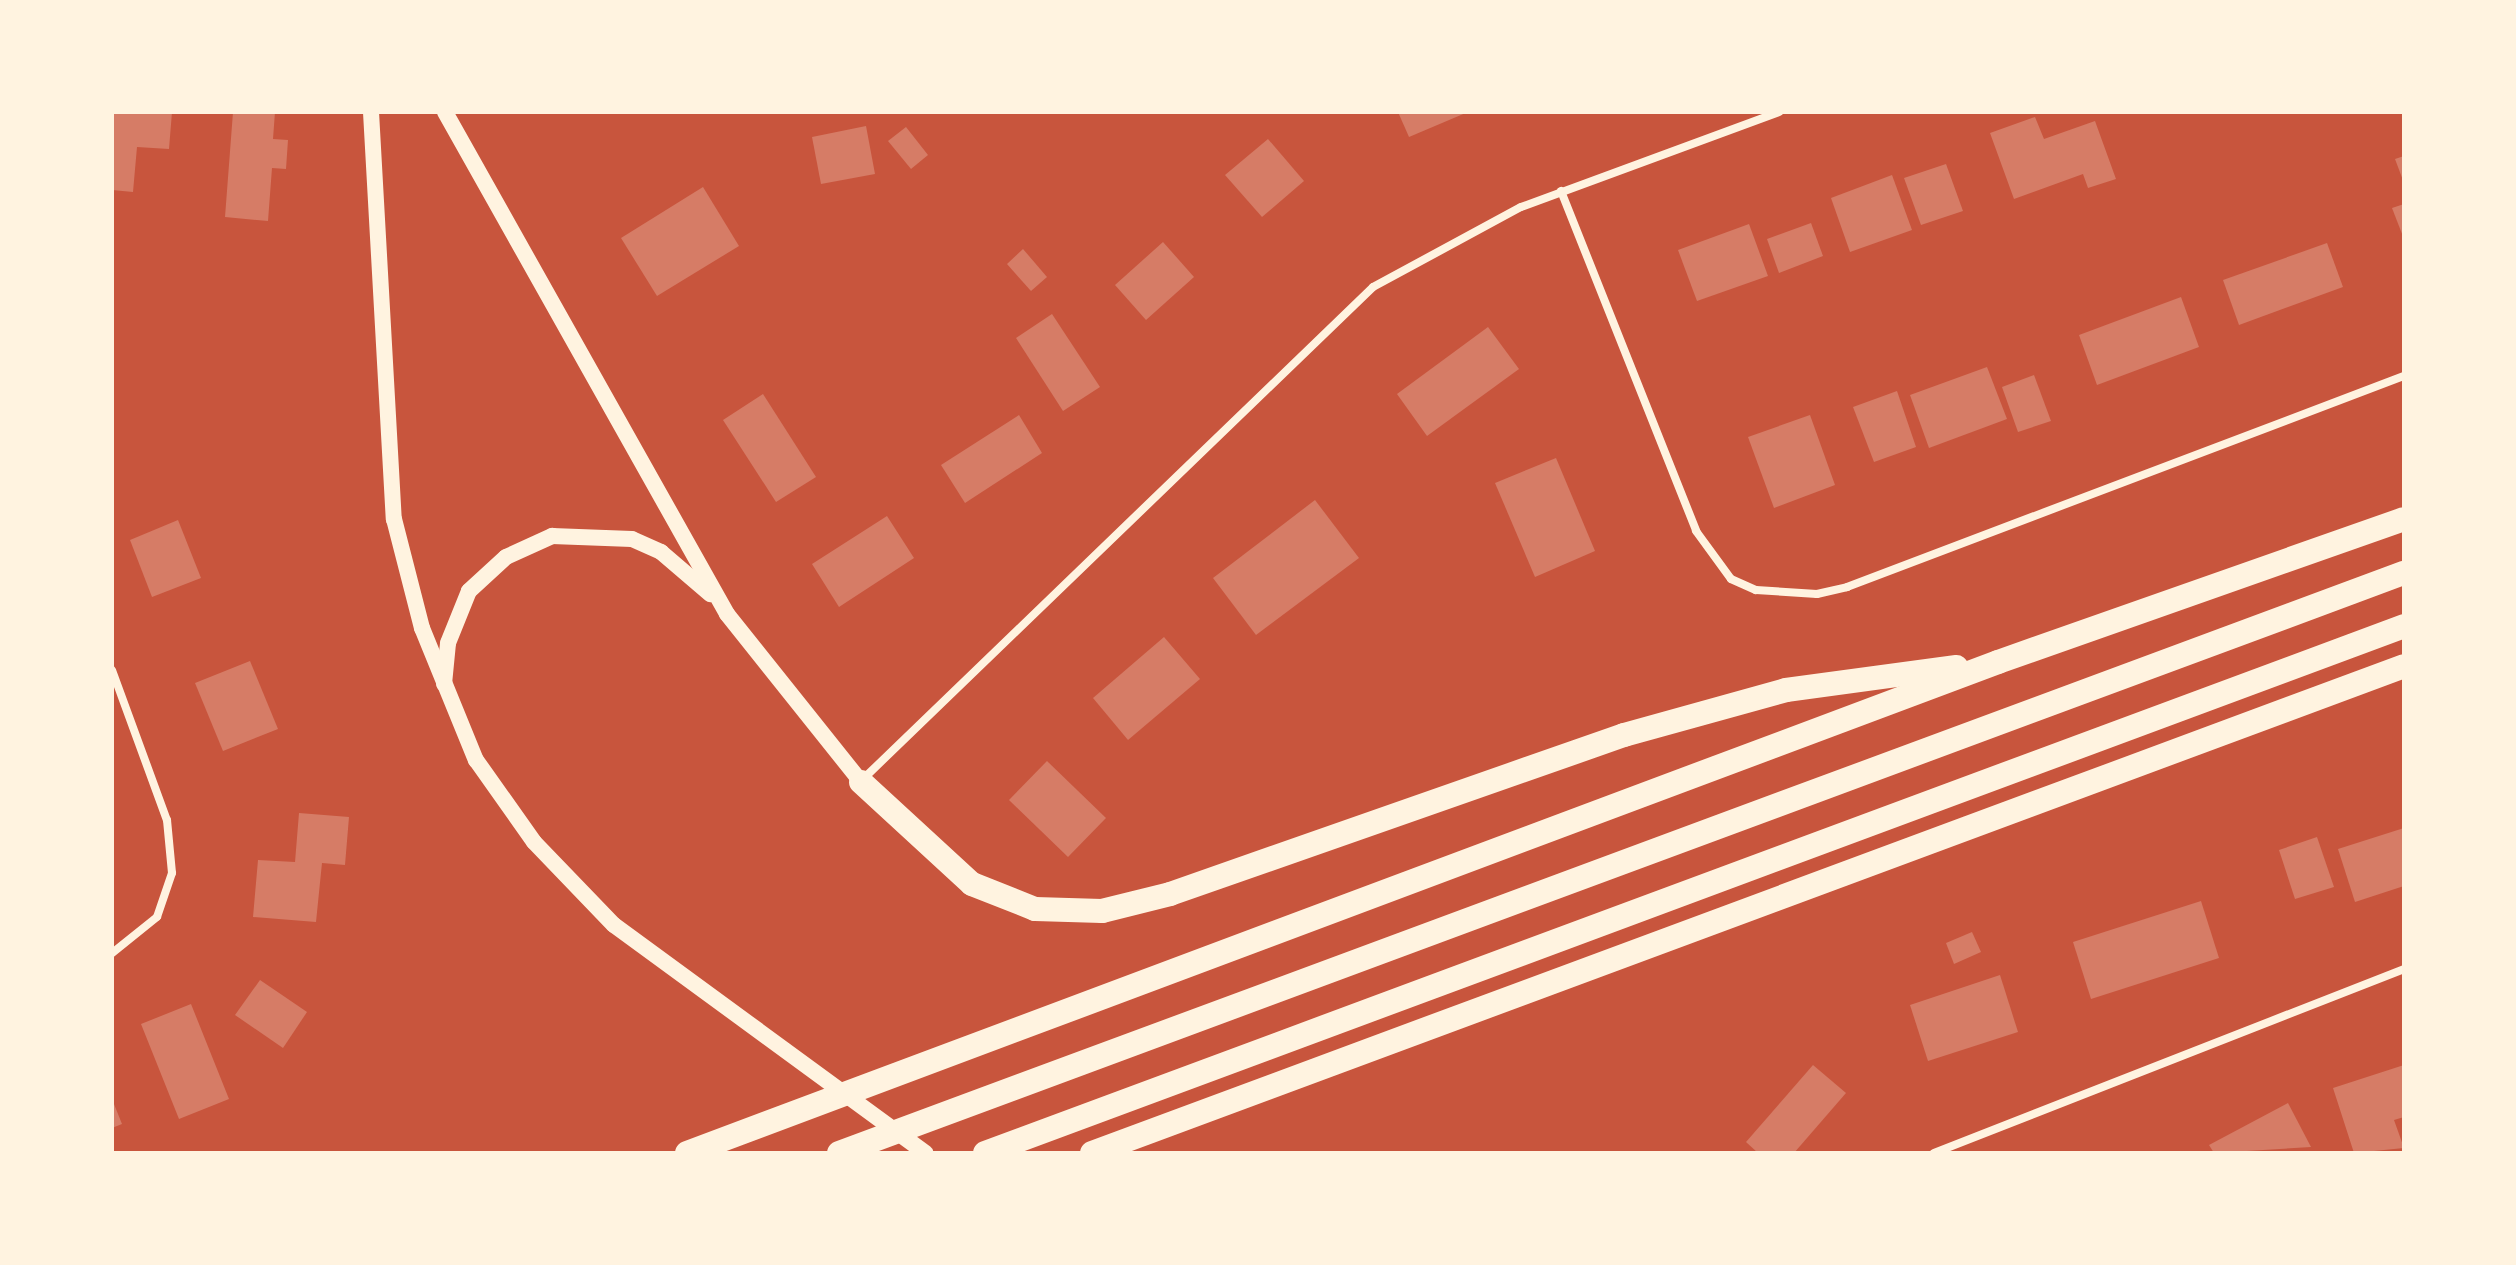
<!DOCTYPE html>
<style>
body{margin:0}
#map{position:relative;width:2516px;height:1265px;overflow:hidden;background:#c8553d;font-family:"Source Serif 4",serif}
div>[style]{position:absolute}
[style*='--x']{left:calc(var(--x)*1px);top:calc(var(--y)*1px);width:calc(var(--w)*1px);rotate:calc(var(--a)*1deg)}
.building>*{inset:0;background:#d67c66}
.minor>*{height:8px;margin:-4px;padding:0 4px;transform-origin:4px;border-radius:4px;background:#fff3e0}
.secondary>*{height:16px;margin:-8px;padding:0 8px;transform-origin:8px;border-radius:8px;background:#fff3e0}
.motorway>*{height:24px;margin:-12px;padding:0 12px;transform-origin:12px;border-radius:12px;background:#fff3e0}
span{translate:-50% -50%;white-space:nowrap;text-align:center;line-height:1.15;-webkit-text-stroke:6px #fff3e0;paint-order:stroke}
.frame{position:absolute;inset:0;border:114px solid #fff3e0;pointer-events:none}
</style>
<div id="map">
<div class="building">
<div style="clip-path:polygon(112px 112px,172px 112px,169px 149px,137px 147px,133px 192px,112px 190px)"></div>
<div style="clip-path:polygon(233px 112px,275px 112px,273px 139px,288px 140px,286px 169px,272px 168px,268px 221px,225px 217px)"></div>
<div style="clip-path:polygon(1398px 112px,1468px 112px,1409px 137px)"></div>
<div style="clip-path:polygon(2035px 117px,2044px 139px,2095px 121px,2116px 179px,2088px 188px,2083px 174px,2014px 199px,1990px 133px)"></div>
<div style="clip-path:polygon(866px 126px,875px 174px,821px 184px,812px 137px)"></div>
<div style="clip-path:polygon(906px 127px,928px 155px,911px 169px,888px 141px)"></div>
<div style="clip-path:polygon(1268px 139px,1304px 181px,1262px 217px,1225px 175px)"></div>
<div style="clip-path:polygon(2404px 156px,2404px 183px,2395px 159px)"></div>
<div style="clip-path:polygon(1946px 164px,1963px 211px,1921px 225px,1904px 178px)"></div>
<div style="clip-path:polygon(1892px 175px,1912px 230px,1850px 252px,1831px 198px)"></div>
<div style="clip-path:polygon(703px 187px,739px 246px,657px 296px,621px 238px)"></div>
<div style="clip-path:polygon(2404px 204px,2404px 239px,2392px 208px)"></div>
<div style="clip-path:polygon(1811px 223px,1823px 256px,1779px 273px,1767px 239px)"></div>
<div style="clip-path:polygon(1749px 224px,1768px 276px,1697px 301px,1678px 250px)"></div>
<div style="clip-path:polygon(1163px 242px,1194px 277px,1146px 320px,1115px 285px)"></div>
<div style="clip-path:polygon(2327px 243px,2343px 287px,2239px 325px,2223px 280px)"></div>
<div style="clip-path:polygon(1023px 249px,1047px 277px,1031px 291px,1007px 264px)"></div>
<div style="clip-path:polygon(2181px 297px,2199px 347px,2097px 385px,2079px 335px)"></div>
<div style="clip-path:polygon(1052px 314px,1100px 387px,1063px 411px,1016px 338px)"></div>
<div style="clip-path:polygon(1488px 327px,1519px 369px,1427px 436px,1397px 394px)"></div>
<div style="clip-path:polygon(1987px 367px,2007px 419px,1929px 448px,1910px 395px)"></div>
<div style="clip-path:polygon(2034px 375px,2051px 421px,2018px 432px,2002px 387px)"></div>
<div style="clip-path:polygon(1897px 391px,1916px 447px,1874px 462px,1853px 407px)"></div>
<div style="clip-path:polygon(763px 394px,816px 477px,776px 502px,723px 420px)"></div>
<div style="clip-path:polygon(1019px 415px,1042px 453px,965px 503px,941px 465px)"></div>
<div style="clip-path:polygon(1810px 415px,1835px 485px,1774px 508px,1748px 437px)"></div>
<div style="clip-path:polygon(1556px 458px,1595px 551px,1535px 577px,1495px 483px)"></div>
<div style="clip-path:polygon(1315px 500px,1359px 558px,1256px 635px,1213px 578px)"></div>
<div style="clip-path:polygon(887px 516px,914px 558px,839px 607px,812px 564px)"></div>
<div style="clip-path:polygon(178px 520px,201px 578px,152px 597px,130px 540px)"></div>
<div style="clip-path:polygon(1164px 637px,1200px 679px,1128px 740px,1093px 698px)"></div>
<div style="clip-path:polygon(250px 661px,278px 729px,223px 751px,195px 683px)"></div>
<div style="clip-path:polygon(1047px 761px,1106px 818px,1068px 857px,1009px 800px)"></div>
<div style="clip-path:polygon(299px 813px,349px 817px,345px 865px,322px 863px,316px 922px,253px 917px,258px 860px,295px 862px)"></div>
<div style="clip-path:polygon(2404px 828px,2404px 886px,2355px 902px,2338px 849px)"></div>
<div style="clip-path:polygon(2317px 837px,2334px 887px,2295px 899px,2279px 850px)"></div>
<div style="clip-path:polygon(2201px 901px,2219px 958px,2091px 999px,2073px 942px)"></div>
<div style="clip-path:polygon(1972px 932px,1981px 952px,1954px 964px,1946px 943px)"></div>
<div style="clip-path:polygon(2000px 975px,2018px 1032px,1928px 1061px,1910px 1005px)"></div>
<div style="clip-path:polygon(260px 980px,307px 1012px,283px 1048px,235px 1015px)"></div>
<div style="clip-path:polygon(191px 1004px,229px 1099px,179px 1119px,141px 1024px)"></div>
<div style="clip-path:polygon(1813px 1065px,1846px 1093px,1794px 1153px,1758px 1153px,1746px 1142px)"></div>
<div style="clip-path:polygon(2404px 1065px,2404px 1117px,2394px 1120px,2404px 1148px,2354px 1153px,2333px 1088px)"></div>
<div style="clip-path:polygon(112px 1099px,122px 1124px,112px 1128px)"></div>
<div style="clip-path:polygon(2288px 1103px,2311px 1147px,2214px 1153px,2209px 1145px)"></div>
</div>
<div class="minor">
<div style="--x:1561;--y:191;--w:366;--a:68.3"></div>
<div style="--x:1696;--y:531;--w:59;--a:53.9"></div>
<div style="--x:1731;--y:579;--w:27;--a:24"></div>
<div style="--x:1756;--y:590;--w:61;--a:3.8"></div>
<div style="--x:1817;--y:594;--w:31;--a:-13"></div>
<div style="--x:1847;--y:587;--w:596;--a:-20.75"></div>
<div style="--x:112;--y:670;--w:160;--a:69.9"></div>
<div style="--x:167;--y:820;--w:53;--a:84.6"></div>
<div style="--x:172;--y:873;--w:46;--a:108.8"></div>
<div style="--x:157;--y:917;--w:58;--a:141.3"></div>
<div style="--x:861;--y:781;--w:711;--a:-43.97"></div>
<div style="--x:1373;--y:287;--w:168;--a:-28.4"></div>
<div style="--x:1521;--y:207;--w:275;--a:-20.2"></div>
<div style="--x:1934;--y:1153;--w:505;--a:-21.38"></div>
</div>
<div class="secondary">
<div style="--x:371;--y:112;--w:408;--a:86.8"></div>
<div style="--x:394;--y:519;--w:113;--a:75.6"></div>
<div style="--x:422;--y:628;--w:143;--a:67.8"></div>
<div style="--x:476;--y:760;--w:100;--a:54.7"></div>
<div style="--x:534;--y:842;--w:115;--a:46.1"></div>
<div style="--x:614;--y:925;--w:386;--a:36.2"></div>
<div style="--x:445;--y:112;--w:576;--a:60.67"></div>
<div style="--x:727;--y:614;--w:215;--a:51.4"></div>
<div style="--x:444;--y:684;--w:41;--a:-84.4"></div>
<div style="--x:448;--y:643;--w:56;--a:-68"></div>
<div style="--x:469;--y:591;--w:50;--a:-42.6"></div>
<div style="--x:506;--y:557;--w:51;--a:-24.5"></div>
<div style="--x:552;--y:536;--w:80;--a:2.1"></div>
<div style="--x:632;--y:539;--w:32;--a:24"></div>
<div style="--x:661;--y:552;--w:65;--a:40.6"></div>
</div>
<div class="motorway">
<div style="--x:861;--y:782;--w:151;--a:42.6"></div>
<div style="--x:972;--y:884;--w:68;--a:21.6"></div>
<div style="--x:1035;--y:909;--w:67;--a:1.7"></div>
<div style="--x:1102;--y:911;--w:70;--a:-14"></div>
<div style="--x:1170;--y:894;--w:481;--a:-19.3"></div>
<div style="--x:1624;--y:735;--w:168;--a:-15.5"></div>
<div style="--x:1786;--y:690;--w:172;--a:-7.7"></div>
<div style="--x:687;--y:1153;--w:1400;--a:-20.53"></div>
<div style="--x:1998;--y:662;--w:430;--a:-19.4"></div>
<div style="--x:839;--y:1153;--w:1669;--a:-20.34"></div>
<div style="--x:985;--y:1153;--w:1514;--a:-20.37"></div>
<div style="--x:1092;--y:1153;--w:1399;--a:-20.36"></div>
</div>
<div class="frame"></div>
</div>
